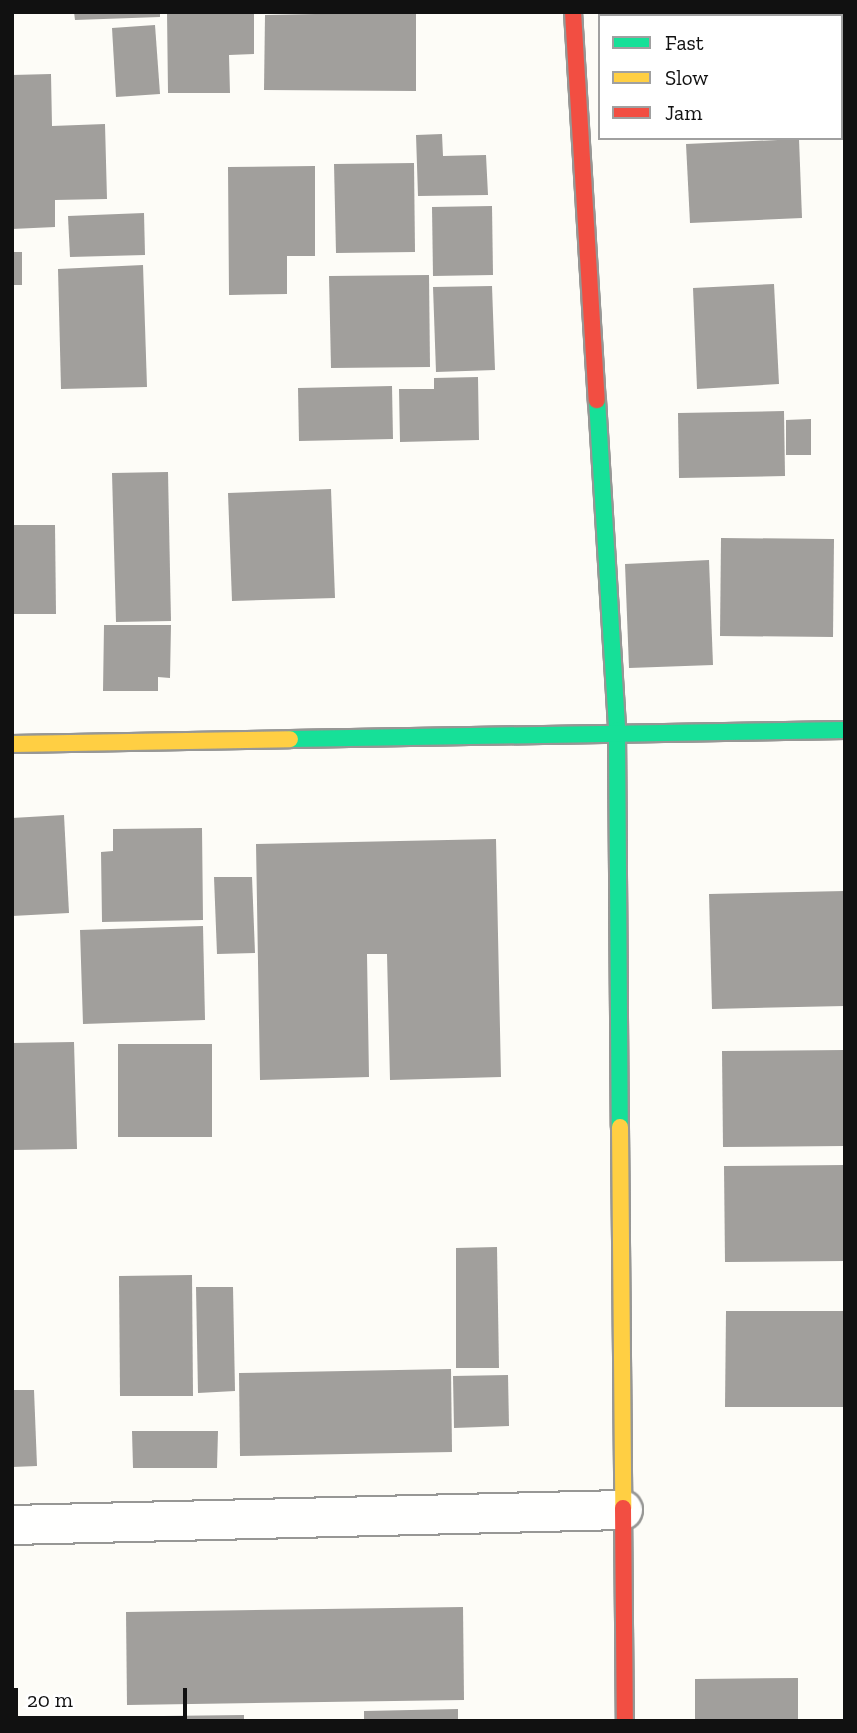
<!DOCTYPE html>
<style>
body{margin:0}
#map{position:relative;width:857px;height:1733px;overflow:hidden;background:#fdfcf7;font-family:"Zilla Slab",serif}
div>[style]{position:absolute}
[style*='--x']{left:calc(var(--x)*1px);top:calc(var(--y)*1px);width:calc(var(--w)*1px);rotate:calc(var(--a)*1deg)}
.building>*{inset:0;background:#a19f9c}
.roads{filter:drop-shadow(2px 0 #979795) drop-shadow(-2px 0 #979795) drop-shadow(0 2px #979795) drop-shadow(0 -2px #979795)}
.street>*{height:38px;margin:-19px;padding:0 19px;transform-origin:19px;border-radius:19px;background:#fffffe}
.fast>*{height:16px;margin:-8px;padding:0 8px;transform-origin:8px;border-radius:8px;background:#16e098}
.slow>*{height:16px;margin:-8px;padding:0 8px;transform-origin:8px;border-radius:8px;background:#ffcf43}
.jam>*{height:16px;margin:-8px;padding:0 8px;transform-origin:8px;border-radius:8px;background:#f24e42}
span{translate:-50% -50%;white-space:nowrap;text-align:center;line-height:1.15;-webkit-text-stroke:7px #fff;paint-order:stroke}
.frame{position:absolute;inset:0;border:14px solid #111;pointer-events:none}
.legend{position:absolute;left:598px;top:14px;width:245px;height:126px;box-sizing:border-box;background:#fff;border:2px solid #a0a0a0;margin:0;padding:9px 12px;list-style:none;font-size:21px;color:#111}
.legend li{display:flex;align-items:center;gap:14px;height:35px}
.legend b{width:35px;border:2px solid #a0a0a0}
.scale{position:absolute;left:14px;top:1688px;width:173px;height:32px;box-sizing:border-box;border:4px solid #111;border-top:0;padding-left:9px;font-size:21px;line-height:24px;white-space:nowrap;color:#111;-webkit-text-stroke:5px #fff;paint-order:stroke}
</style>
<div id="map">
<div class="building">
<div style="clip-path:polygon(74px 12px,160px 12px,160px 17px,75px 20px)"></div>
<div style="clip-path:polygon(167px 12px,254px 12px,254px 54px,229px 55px,230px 93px,168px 93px)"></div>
<div style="clip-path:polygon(416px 12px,416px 91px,264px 90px,265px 15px)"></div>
<div style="clip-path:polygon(681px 12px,795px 12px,795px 16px,681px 16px)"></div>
<div style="clip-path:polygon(797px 12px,845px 12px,845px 39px,841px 16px)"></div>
<div style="clip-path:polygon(155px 25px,160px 94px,116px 97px,112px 28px)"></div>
<div style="clip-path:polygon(51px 74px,52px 126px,105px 124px,107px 199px,55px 200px,55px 227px,12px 229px,12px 75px)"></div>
<div style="clip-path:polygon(442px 134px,443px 156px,486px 155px,488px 195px,418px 196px,416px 135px)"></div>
<div style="clip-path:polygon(799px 139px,802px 218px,690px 223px,686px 144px)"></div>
<div style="clip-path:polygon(414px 163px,415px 252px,336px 253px,334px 164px)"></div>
<div style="clip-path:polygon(315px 166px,315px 256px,287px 256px,287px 294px,229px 295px,228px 167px)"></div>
<div style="clip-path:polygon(492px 206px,493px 275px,433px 276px,432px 207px)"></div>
<div style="clip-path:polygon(144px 213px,145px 255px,70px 257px,68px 216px)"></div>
<div style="clip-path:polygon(12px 252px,22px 252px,22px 285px,12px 285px)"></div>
<div style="clip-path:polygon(143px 265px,147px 387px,61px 389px,58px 269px)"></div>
<div style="clip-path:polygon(429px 275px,430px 367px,331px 368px,329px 276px)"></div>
<div style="clip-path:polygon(774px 284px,779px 384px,697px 389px,693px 288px)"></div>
<div style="clip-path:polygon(492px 286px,495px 370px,436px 372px,433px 287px)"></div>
<div style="clip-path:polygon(478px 377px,479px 440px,400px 442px,399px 389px,434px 389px,434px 378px)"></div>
<div style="clip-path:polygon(392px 386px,393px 439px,299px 441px,298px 388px)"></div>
<div style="clip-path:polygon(784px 411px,785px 476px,679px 478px,678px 413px)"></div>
<div style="clip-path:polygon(811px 419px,811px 455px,786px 455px,786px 420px)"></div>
<div style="clip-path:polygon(168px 472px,171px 621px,116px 622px,112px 473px)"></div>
<div style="clip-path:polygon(331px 489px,335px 598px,232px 601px,228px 493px)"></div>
<div style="clip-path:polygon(12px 525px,55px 525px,56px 614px,12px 614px)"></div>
<div style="clip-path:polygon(721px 538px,834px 539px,833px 637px,720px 636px)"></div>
<div style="clip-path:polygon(709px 560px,713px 665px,629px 668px,625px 564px)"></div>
<div style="clip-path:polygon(104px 625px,171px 625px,170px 678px,158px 677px,158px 691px,103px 691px)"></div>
<div style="clip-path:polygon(64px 815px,69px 913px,12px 916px,12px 818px)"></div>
<div style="clip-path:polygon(202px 828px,203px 920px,102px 922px,101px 852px,113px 851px,113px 829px)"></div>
<div style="clip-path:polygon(496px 839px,501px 1077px,390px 1080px,387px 954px,367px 954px,369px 1077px,260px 1080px,256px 844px)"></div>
<div style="clip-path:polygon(214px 877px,252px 877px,255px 953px,217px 954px)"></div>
<div style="clip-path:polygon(845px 891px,845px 1006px,712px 1009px,709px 894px)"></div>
<div style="clip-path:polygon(203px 926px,205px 1020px,83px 1024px,80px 930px)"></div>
<div style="clip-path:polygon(74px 1042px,77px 1149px,12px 1150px,12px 1043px)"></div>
<div style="clip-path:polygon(118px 1044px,212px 1044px,212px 1137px,118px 1137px)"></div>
<div style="clip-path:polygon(845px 1050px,845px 1146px,723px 1147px,722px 1051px)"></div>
<div style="clip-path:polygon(845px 1165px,845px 1261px,725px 1262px,724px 1166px)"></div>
<div style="clip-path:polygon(497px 1247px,499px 1368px,456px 1368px,456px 1248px)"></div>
<div style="clip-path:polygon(192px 1275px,193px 1396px,120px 1396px,119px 1276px)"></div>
<div style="clip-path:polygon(196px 1287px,233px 1287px,235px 1391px,198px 1393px)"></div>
<div style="clip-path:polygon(726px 1311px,845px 1311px,845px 1407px,725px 1407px)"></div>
<div style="clip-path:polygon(451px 1369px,452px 1452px,240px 1456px,239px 1373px)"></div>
<div style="clip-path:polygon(508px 1375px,509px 1426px,454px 1428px,453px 1376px)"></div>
<div style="clip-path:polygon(12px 1390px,34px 1390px,37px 1466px,12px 1467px)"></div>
<div style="clip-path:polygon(132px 1431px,218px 1431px,217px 1468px,133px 1468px)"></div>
<div style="clip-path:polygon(463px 1607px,464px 1700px,127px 1705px,126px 1612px)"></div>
<div style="clip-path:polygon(798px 1678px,798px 1721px,695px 1721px,695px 1679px)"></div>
<div style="clip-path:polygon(458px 1709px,458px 1721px,364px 1721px,364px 1711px)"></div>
<div style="clip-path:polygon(244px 1715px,244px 1721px,163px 1721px,163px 1716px)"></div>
</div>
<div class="roads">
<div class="street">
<div style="--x:12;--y:1525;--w:611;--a:-1.41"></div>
</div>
<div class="fast">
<div style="--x:597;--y:400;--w:331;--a:86.5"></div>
<div style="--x:617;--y:730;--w:397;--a:89.6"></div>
<div style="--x:290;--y:739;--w:555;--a:-0.93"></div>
</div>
<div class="slow">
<div style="--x:12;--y:744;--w:278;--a:-1"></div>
<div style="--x:620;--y:1127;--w:381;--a:89.5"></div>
</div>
<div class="jam">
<div style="--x:573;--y:12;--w:389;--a:86.5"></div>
<div style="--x:623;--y:1508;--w:213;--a:89.5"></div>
</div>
</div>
<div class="frame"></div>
<ul class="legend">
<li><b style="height:9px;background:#16e098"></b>Fast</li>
<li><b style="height:9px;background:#ffcf43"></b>Slow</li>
<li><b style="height:9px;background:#f24e42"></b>Jam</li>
</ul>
<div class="scale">20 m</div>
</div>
